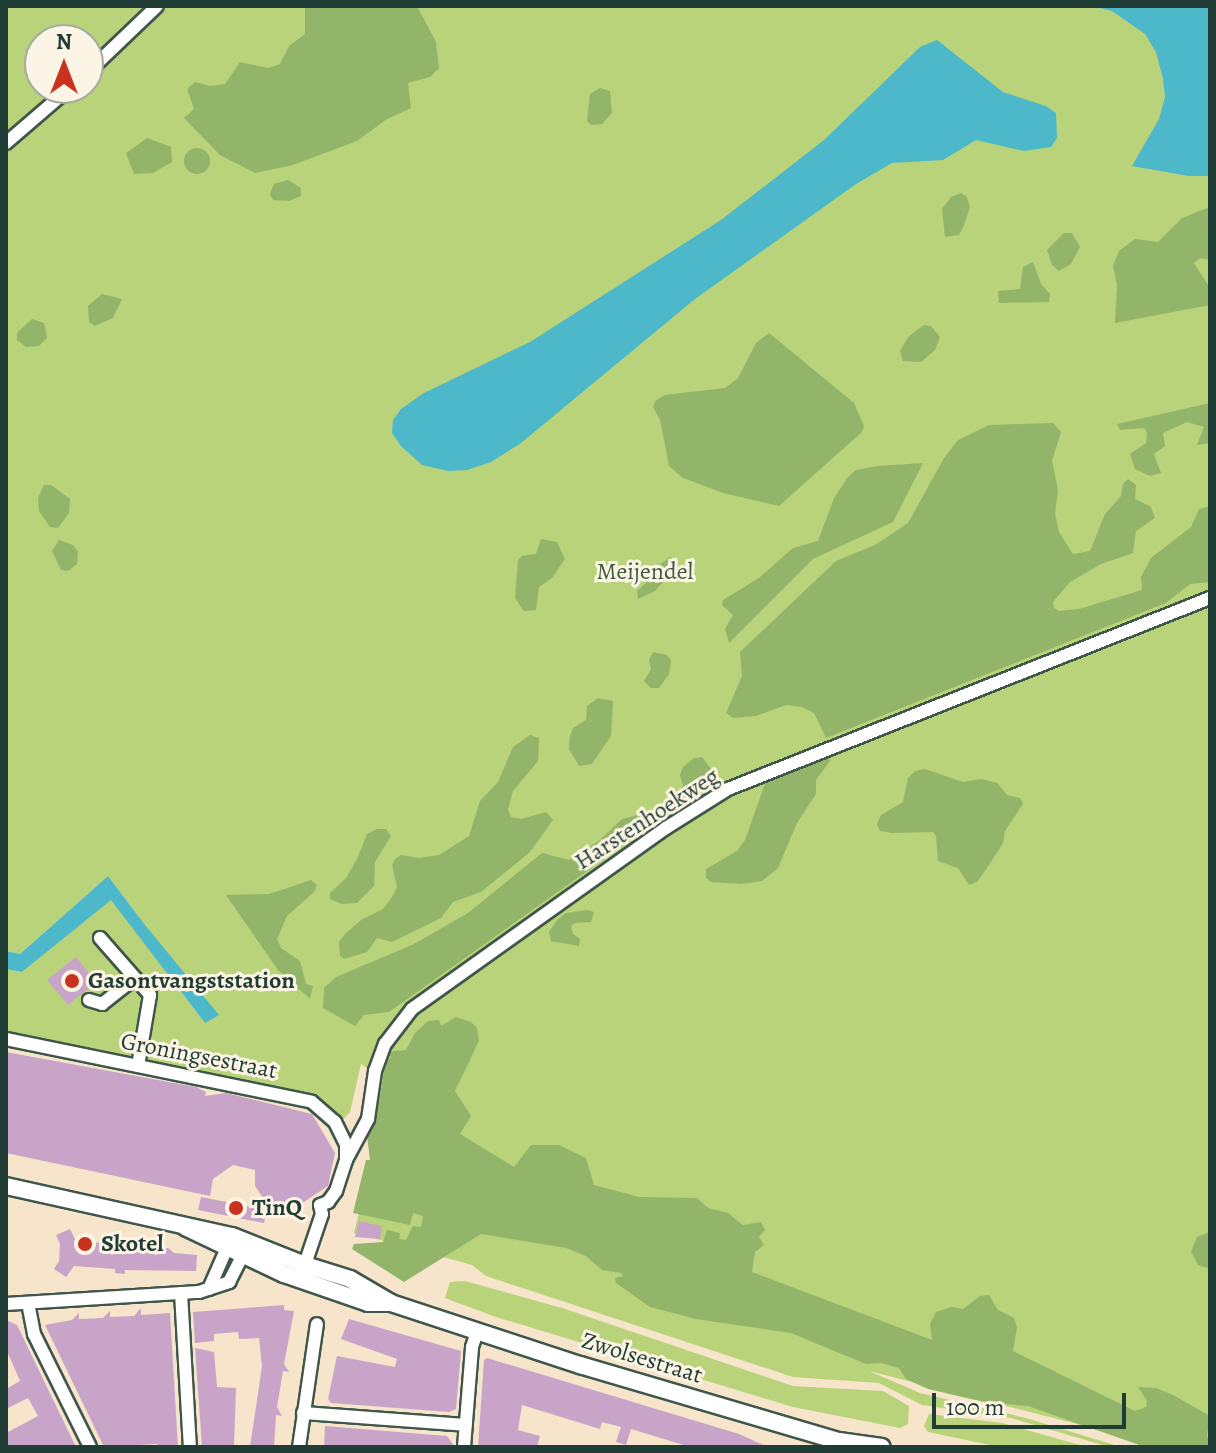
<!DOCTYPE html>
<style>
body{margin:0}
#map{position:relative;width:1216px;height:1453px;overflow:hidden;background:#f6e5cb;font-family:Alegreya,serif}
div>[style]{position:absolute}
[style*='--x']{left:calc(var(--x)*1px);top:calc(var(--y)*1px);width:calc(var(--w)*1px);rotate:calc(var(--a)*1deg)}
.green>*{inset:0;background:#b8d379}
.forest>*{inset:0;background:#92b569}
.round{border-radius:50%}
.water>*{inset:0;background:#4eb8cb}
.building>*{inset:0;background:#c9a4c9}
.roads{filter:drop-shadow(2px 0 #3f564b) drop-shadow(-2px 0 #3f564b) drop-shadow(0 2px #3f564b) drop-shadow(0 -2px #3f564b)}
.minor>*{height:12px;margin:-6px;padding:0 6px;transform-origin:6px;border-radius:6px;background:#fff}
.major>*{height:16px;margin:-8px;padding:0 8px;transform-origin:8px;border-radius:8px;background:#fff}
.dots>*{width:22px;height:22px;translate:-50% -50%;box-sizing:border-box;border:4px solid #fcf5e5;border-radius:50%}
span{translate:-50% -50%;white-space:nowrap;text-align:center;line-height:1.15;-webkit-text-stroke:6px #fcf5e5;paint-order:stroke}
.park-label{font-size:24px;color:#3e5b42}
.street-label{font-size:24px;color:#1f3d34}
.poi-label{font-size:24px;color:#1f3d34;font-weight:700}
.left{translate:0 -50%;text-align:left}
.frame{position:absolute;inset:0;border:8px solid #1f3d34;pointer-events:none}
.north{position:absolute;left:24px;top:24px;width:80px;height:80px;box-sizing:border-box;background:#fcf5e5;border:2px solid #a4ab9e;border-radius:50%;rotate:0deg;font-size:22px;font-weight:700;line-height:32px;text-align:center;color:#1f3d34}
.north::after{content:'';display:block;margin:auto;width:28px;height:36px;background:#c8321e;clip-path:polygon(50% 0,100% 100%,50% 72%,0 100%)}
.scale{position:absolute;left:932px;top:1393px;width:194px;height:36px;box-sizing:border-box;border:4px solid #1f3d34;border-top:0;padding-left:10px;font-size:24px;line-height:28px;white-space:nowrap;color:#1f3d34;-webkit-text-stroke:6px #fcf5e5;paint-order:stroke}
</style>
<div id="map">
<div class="green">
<div style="clip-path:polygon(evenodd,6px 6px,1210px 6px,1210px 1447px,1152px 1443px,869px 1371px,920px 1393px,1026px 1418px,1121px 1447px,1109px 1447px,1011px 1418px,922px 1405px,879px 1383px,793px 1377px,486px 1276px,472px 1265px,354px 1233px,390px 1085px,361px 1064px,350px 1112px,339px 1124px,314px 1097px,143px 1060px,147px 1042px,134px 1039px,131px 1058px,6px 1034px,6px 969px,22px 972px,111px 899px,205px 1023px,145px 925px,108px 876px,20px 954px,6px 951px,6px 6px,40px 40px,88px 40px,88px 88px,40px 88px,40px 40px)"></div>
<div style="clip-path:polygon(465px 1281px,562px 1308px,793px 1386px,883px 1391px,909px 1406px,908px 1424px,900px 1428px,793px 1407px,493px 1316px,445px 1298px,450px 1282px)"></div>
<div style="clip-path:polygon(929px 1414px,1002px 1423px,1087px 1447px,1000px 1447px,928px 1432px,924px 1426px)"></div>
</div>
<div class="forest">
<div style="clip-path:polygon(305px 6px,417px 6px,436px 42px,439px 68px,430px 77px,408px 83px,411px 108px,387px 119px,357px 141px,293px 165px,255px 173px,220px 155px,184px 118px,194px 109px,187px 89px,195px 82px,210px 86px,225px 84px,240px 62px,268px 68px,280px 64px,289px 46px,305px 34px)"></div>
<div style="clip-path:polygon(600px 88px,610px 91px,612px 113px,602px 124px,591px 125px,587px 121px,590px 94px)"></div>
<div style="clip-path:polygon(147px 138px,171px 147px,172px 162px,153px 173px,134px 174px,126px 153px)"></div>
<div class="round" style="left:184px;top:148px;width:26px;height:26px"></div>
<div style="clip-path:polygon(288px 180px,301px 188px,301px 196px,289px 201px,273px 200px,270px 194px,274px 184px)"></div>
<div style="clip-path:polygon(961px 193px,967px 197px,970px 207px,964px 225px,959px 235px,945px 237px,942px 209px,951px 197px)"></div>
<div style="clip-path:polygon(1210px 207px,1210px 260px,1200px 258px,1194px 263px,1210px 288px,1210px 305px,1115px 323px,1117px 285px,1113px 266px,1119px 251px,1135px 239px,1158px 242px,1182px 218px)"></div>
<div style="clip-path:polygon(1064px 233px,1072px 233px,1080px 247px,1071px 264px,1059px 271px,1052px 265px,1047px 250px)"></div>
<div style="clip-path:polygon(1033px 262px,1041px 284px,1050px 294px,1049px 302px,999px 303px,998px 291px,1020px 289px,1023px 267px)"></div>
<div style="clip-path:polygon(102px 294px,122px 299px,113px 318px,95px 326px,89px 322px,88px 306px)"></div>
<div style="clip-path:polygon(32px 319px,44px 323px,47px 338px,39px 346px,26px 347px,17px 340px,17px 333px)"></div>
<div style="clip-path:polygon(924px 325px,931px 326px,940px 337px,935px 350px,921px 362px,903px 361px,900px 351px,909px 336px)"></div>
<div style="clip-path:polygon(769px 333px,854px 403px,864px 426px,862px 432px,779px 506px,723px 493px,683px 478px,669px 466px,660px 420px,653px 407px,655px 401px,665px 395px,725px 388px,738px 378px,756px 343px)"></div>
<div style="clip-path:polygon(1210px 403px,1210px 443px,1197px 445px,1204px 427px,1187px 422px,1163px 433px,1165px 446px,1154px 454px,1161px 473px,1150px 476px,1135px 469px,1130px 454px,1146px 443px,1147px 432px,1144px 428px,1120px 430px,1117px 424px)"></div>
<div style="clip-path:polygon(1053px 423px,1061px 432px,1052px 461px,1058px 490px,1055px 513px,1059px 532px,1073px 554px,1090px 551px,1105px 514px,1121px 496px,1123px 484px,1128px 479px,1136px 485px,1135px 499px,1151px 507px,1155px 518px,1136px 531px,1133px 553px,1101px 564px,1070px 582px,1053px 602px,1054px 608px,1059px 611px,1079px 609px,1142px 590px,1141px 577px,1151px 558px,1191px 527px,1199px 509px,1210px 506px,1210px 582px,1190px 584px,1166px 603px,826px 738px,814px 713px,802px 707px,786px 705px,756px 716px,733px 718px,726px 713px,742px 676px,740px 652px,836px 561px,875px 545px,908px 523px,944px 458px,958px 440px,989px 425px)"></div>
<div style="clip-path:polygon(923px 463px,893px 522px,813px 559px,729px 643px,725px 629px,733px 615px,722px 605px,723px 600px,759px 578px,793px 548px,818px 541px,834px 498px,847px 478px,856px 470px,878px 466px)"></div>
<div style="clip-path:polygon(44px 485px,51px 485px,70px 499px,69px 513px,58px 528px,50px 527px,39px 511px,38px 498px)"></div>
<div style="clip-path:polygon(541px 539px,557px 542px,565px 559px,552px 578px,539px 587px,536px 610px,524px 611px,515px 598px,518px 560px,522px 556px,536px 554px)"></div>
<div style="clip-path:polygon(59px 540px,73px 545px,78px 552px,77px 564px,68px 571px,61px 570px,52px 551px)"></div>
<div style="clip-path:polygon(670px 557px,674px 559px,671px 573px,655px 591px,638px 599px,637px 591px,652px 577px,654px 569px)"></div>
<div style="clip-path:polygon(653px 652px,667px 655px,671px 660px,669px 674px,659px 688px,651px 688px,644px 681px,651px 669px,649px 660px)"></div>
<div style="clip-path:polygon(598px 698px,613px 701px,611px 736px,592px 764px,579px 766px,569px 749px,570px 736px,573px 728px,586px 720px,587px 706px)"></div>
<div style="clip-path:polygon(530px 735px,539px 738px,538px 761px,513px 791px,508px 809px,511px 817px,521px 819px,546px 812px,553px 820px,530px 852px,481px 892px,453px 902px,441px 918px,392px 942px,377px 938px,367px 952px,344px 959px,340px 956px,339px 942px,345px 934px,361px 920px,383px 909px,392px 897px,397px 887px,392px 865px,395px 859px,401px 855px,419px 858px,439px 855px,469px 836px,480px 801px,498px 782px,513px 747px)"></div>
<div style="clip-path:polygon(829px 753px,830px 761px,816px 780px,816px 794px,797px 823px,778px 868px,762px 881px,741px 884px,711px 882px,706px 878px,706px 869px,737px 851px,745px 840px,767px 778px)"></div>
<div style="clip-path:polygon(702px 757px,711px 769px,710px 774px,700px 778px,698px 791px,675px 804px,674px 799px,683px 786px,680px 775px,683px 767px,694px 758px)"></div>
<div style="clip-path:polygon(925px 769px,963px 782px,981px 779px,997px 783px,1007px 795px,1020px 798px,1023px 804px,1005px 831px,1003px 843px,989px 865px,977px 882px,969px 885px,958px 868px,938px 861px,936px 836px,933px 832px,892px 833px,880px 831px,877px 824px,881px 815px,903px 802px,908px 778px,915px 771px)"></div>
<div style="clip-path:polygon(659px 810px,666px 815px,389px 1012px,364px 1015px,355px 1026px,323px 1008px,324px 988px,336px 977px,414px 944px,468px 913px,542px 853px,569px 860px,600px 840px,622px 819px)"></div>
<div style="clip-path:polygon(377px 829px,386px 829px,391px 836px,375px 862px,374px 886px,357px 903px,342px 904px,330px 899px,330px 893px,346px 878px,357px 859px,367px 834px)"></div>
<div style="clip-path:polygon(311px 880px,317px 885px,314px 892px,287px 916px,277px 939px,281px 948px,300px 961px,306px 984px,313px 986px,310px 999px,278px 970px,226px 895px,269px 894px)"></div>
<div style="clip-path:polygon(587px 910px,594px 912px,591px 922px,575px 923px,571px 926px,573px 934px,580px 939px,579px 946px,551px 941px,549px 932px,558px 919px,566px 913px)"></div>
<div style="clip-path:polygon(456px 1017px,471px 1022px,477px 1028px,479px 1041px,455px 1091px,471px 1116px,460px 1134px,514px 1167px,531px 1145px,559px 1145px,586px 1158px,594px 1185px,639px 1197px,697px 1198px,708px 1208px,728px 1213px,743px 1225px,761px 1222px,765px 1230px,759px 1237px,764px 1245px,755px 1252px,752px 1272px,932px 1340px,930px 1324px,936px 1312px,952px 1307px,963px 1309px,980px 1296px,989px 1295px,998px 1310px,1014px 1318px,1017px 1327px,1013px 1351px,1135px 1411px,1146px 1407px,1147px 1401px,1138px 1387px,1156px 1388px,1173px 1395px,1210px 1416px,1207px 1435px,1210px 1447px,1145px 1447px,1028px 1406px,984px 1402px,928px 1389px,906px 1379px,899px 1368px,881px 1363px,866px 1364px,791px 1333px,696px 1319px,650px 1307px,616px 1283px,615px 1278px,623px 1276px,621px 1273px,602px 1270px,586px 1256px,566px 1248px,481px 1234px,404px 1282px,352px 1249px,354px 1244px,383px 1242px,387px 1230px,400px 1233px,399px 1239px,406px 1240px,413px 1226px,421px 1227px,423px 1216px,413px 1213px,410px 1225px,353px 1213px,366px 1160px,370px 1160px,367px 1136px,378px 1107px,386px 1060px,391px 1058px,388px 1052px,406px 1050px,415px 1033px,428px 1021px,439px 1020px,441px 1026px)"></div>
<div style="clip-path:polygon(1210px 1232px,1210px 1269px,1198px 1265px,1191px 1252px,1197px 1237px)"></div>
</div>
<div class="water">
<div style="clip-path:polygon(1092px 6px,1210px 6px,1210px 176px,1189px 176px,1132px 166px,1159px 119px,1165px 97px,1163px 79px,1156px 52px,1145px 34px,1112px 11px)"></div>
<div style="clip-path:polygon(937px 40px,1003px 92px,1046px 106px,1056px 113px,1057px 138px,1051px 147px,1024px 151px,976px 140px,943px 160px,892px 163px,856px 184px,695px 299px,521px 443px,491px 462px,467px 470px,448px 471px,422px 465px,401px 446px,392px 433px,393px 420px,401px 409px,424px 393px,530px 342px,721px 220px,824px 140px,920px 47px)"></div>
<div style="clip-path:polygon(108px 876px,145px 925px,219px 1015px,205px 1023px,111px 900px,22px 972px,6px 969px,6px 951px,20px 954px)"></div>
</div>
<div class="building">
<div style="clip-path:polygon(76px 957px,96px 982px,68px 1005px,47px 980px)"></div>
<div style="clip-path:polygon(6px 1052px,196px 1087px,206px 1092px,205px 1096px,226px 1093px,312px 1114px,335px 1153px,328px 1186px,301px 1204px,285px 1206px,263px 1198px,255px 1186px,255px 1170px,233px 1165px,213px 1179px,210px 1196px,6px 1153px)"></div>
<div style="clip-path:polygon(201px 1197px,267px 1210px,264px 1223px,198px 1210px)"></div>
<div style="clip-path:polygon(359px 1221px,382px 1226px,380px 1239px,355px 1237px)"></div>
<div style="clip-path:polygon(70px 1229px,76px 1241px,168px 1248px,174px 1253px,197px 1255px,196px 1271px,125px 1270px,125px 1274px,115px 1273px,115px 1269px,74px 1266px,66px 1277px,54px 1269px,59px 1261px,60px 1244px,56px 1235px)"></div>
<div style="clip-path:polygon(284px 1305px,284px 1310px,294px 1311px,284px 1364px,289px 1372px,283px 1371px,277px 1407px,282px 1416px,276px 1415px,274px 1447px,250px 1447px,262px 1366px,259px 1338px,239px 1339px,238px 1332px,214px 1334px,214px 1341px,195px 1343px,193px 1312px)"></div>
<div style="clip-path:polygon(141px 1308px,141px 1315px,170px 1313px,178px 1447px,158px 1447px,157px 1444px,104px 1447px,45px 1325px,72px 1320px,79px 1313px,79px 1319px,103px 1318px,110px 1311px,110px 1317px,134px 1316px)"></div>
<div style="clip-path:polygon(349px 1319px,461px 1351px,456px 1409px,449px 1412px,331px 1403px,328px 1399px,337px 1356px,395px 1367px,397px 1359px,341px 1339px)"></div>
<div style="clip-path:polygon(6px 1320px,17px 1325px,76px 1447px,6px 1447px,6px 1433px,38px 1416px,28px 1398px,6px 1409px,6px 1389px,20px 1381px,6px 1349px)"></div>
<div style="clip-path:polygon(195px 1348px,214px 1352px,217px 1387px,236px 1388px,234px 1447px,202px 1447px)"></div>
<div style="clip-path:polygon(487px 1358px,739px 1434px,768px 1447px,690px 1447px,631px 1429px,626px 1445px,616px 1442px,621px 1427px,602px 1422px,600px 1429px,522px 1405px,518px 1430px,540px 1436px,537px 1447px,478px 1447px,484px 1360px)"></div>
<div style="clip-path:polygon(325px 1426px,447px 1436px,455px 1447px,324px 1447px)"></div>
</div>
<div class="roads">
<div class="minor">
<div style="--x:88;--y:72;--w:95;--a:-43.7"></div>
<div style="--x:6;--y:143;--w:84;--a:-40.7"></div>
<div style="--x:100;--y:938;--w:76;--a:48.7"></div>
<div style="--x:150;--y:995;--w:72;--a:99.6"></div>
<div style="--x:89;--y:1000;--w:14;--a:17"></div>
<div style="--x:102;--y:1004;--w:42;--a:-38.2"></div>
<div style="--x:6;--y:1039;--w:312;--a:11.6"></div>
<div style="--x:312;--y:1102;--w:30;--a:41"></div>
<div style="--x:335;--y:1122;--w:25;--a:64"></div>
<div style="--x:346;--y:1145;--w:15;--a:90"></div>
<div style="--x:302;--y:1273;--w:62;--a:-71.3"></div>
<div style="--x:322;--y:1214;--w:9;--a:-103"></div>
<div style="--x:320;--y:1205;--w:9;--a:-21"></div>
<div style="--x:328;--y:1202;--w:14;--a:-54"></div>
<div style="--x:336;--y:1191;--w:33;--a:-72"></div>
<div style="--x:346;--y:1160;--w:47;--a:-61.8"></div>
<div style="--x:368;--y:1119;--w:49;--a:-81.7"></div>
<div style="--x:375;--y:1071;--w:29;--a:-70"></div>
<div style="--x:385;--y:1044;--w:44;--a:-52.4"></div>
<div style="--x:412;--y:1009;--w:312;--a:-35.5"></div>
<div style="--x:666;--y:828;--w:73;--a:-32.2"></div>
<div style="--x:728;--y:789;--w:518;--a:-21.62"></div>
<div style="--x:209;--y:1289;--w:52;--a:-66.4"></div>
<div style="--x:181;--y:1293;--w:154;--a:86.7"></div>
<div style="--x:28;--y:1303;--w:32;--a:79"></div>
<div style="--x:34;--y:1334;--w:126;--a:63.6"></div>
<div style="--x:6;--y:1304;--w:193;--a:-3.6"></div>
<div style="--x:199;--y:1292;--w:32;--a:-18"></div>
<div style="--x:229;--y:1282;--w:36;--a:-63"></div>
<div style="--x:303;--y:1413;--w:163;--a:4.2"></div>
<div style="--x:299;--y:1447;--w:124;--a:-81.7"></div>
<div style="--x:464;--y:1447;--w:100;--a:-85.4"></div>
<div style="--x:472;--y:1347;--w:16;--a:-72"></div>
</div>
<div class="major">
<div style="--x:6;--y:1186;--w:231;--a:12.5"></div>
<div style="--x:232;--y:1236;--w:79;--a:21.7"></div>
<div style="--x:305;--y:1265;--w:47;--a:17.3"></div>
<div style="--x:350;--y:1279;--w:48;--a:30.3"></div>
<div style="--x:185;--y:1227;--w:110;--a:25.4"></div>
<div style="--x:284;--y:1274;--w:89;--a:19"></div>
<div style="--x:368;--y:1303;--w:23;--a:0"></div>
<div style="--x:391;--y:1303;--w:199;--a:18.2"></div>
<div style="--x:580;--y:1365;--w:270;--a:16.4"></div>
<div style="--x:839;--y:1441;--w:43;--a:7.9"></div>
</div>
</div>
<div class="dots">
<div style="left:72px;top:981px;background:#c8321e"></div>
<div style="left:236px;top:1208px;background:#c8321e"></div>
<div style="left:85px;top:1244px;background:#c8321e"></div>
</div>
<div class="park-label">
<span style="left:645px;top:572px">Meijendel</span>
</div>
<div class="street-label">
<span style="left:647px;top:819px;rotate:-33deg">Harstenhoekweg</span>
<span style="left:199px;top:1056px;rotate:11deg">Groningsestraat</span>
<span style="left:642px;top:1358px;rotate:17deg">Zwolsestraat</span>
</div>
<div class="poi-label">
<span class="left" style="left:88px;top:981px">Gasontvangststation</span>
<span class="left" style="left:252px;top:1208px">TinQ</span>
<span class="left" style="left:101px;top:1244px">Skotel</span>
</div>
<div class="frame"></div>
<div class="north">N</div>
<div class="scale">100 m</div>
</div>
